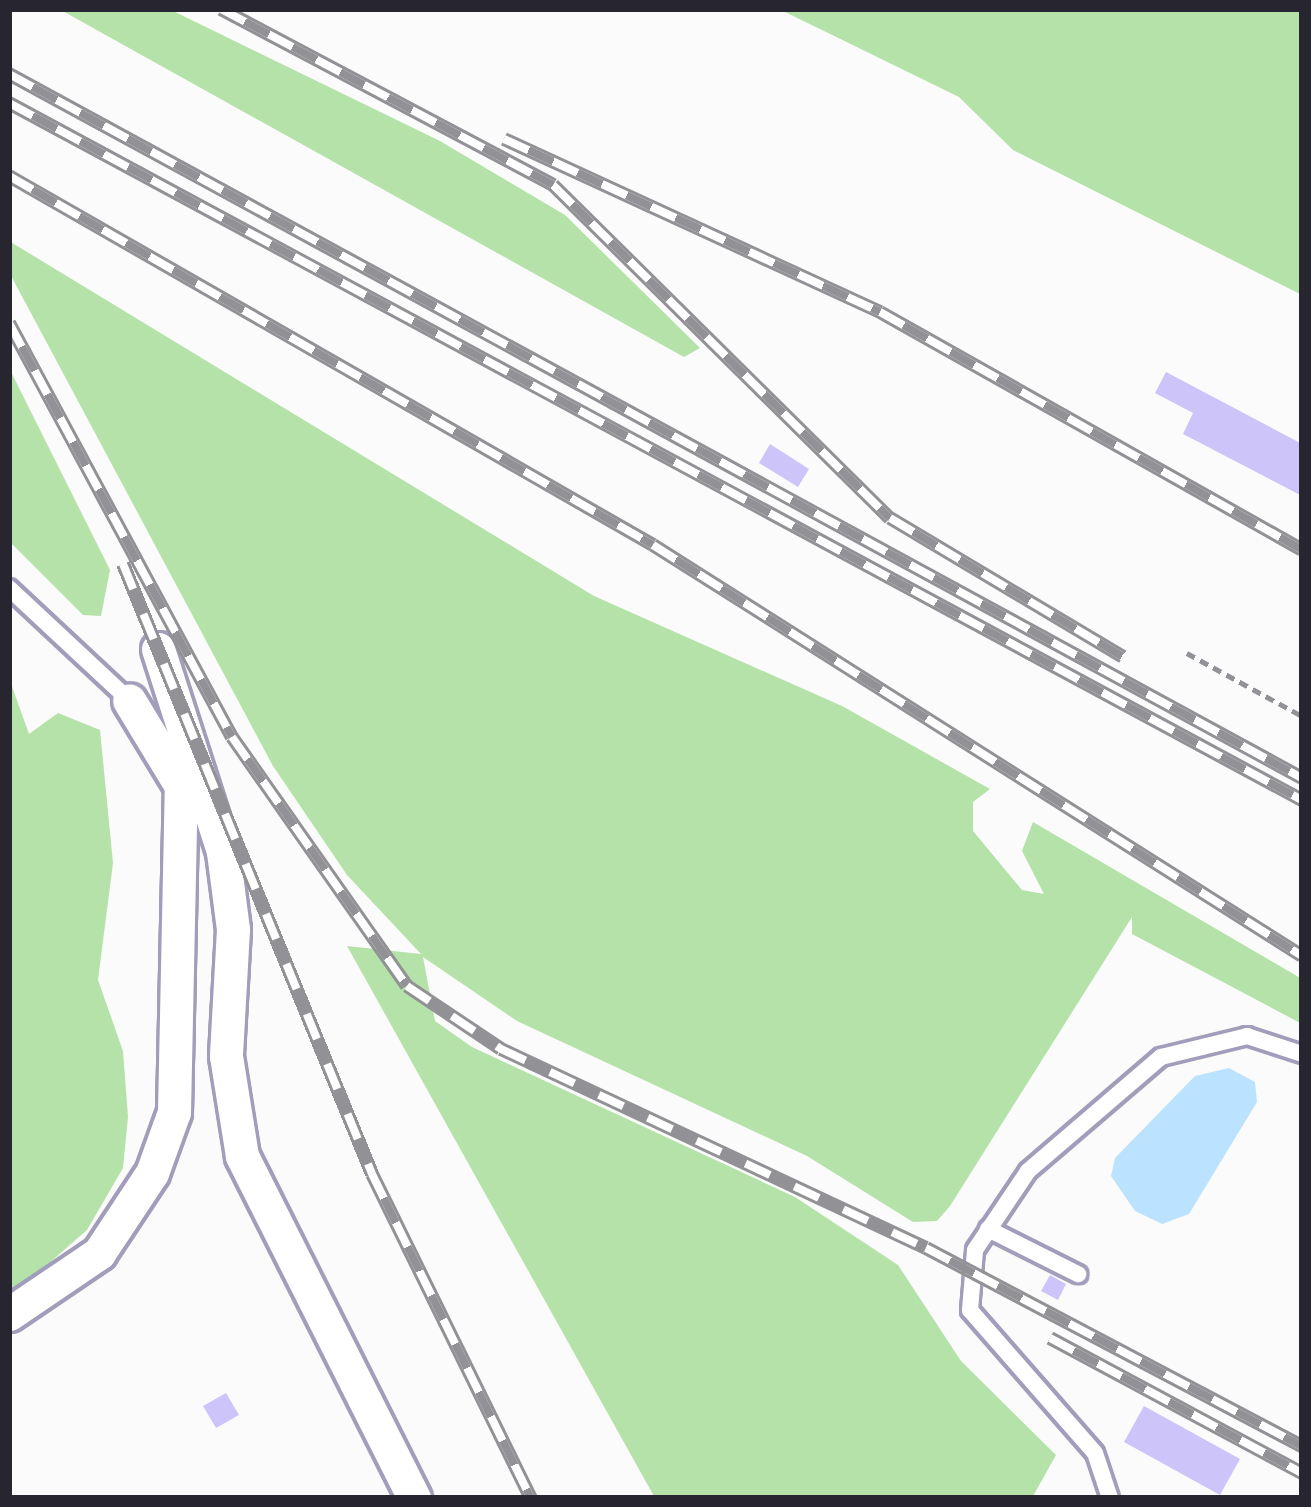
<!DOCTYPE html>
<style>
body{margin:0}
#map{position:relative;width:1311px;height:1507px;overflow:hidden;background:#fbfbfb;font-family:"Noto Sans",sans-serif}
div>[style]{position:absolute}
[style*='--x']{left:calc(var(--x)*1px);top:calc(var(--y)*1px);width:calc(var(--w)*1px);rotate:calc(var(--a)*1deg)}
.green>*{inset:0;background:#b4e2a9}
.water>*{inset:0;background:#bbe3ff}
.building>*{inset:0;background:#cdc4fa}
.path>*{height:4.5px;margin-top:-2.25px;transform-origin:0;background:repeating-linear-gradient(90deg,#929197 0 9px,transparent 0 15px)}
.roads{filter:drop-shadow(3px 0 #a29dba) drop-shadow(-3px 0 #a29dba) drop-shadow(0 3px #a29dba) drop-shadow(0 -3px #a29dba)}
.lane>*{height:16px;margin:-8px;padding:0 8px;transform-origin:8px;border-radius:8px;background:#fff}
.street>*{height:33px;margin:-16.5px;padding:0 16.5px;transform-origin:16.5px;border-radius:16.5px;background:#fff}
.rail>*{height:14px;margin-top:-7px;transform-origin:0;background:repeating-linear-gradient(90deg,#fff 0 27px,#929196 0 54px);box-sizing:border-box;border-block:3px solid #929196}
span{translate:-50% -50%;white-space:nowrap;text-align:center;line-height:1.15;-webkit-text-stroke:12px #fff;paint-order:stroke}
.frame{position:absolute;inset:0;border:12px solid #272530;pointer-events:none}
</style>
<div id="map">
<div class="green">
<div style="clip-path:polygon(59px 9px,169px 9px,440px 141px,565px 215px,700px 348px,684px 357px)"></div>
<div style="clip-path:polygon(779px 9px,1302px 9px,1302px 295px,1013px 150px,959px 97px)"></div>
<div style="clip-path:polygon(9px 241px,594px 596px,842px 706px,990px 789px,973px 802px,973px 831px,1022px 890px,1044px 894px,1022px 851px,1033px 822px,1302px 979px,1302px 1024px,1132px 934px,1132px 917px,950px 1206px,937px 1221px,913px 1222px,807px 1156px,517px 1021px,423px 957px,435px 1021px,472px 1047px,795px 1197px,898px 1265px,961px 1361px,1056px 1455px,1032px 1498px,655px 1498px,347px 946px,421px 954px,347px 875px,273px 766px,9px 272px)"></div>
<div style="clip-path:polygon(9px 368px,110px 570px,101px 616px,83px 615px,9px 541px)"></div>
<div style="clip-path:polygon(9px 678px,29px 734px,58px 713px,100px 730px,113px 863px,98px 980px,123px 1051px,128px 1117px,123px 1168px,87px 1230px,9px 1298px)"></div>
</div>
<div class="water">
<div style="clip-path:polygon(1229px 1068px,1255px 1082px,1257px 1102px,1189px 1214px,1162px 1224px,1135px 1211px,1111px 1176px,1115px 1158px,1195px 1076px)"></div>
</div>
<div class="building">
<div style="clip-path:polygon(1166px 372px,1302px 444px,1302px 496px,1183px 434px,1193px 413px,1155px 393px)"></div>
<div style="clip-path:polygon(770px 444px,809px 469px,798px 487px,759px 463px)"></div>
<div style="clip-path:polygon(1050px 1275px,1066px 1284px,1058px 1300px,1041px 1291px)"></div>
<div style="clip-path:polygon(226px 1393px,239px 1415px,216px 1428px,203px 1406px)"></div>
<div style="clip-path:polygon(1144px 1406px,1240px 1459px,1220px 1495px,1124px 1442px)"></div>
</div>
<div class="path">
<div style="--x:1187;--y:653;--w:131;--a:28.7"></div>
</div>
<div class="roads">
<div class="lane">
<div style="--x:9;--y:588;--w:164;--a:43"></div>
<div style="--x:988;--y:1229;--w:101;--a:26.6"></div>
<div style="--x:1110;--y:1498;--w:47;--a:-108.4"></div>
<div style="--x:1095;--y:1453;--w:190;--a:-131.2"></div>
<div style="--x:970;--y:1310;--w:60;--a:-85.2"></div>
<div style="--x:975;--y:1250;--w:95;--a:-56.1"></div>
<div style="--x:1028;--y:1171;--w:175;--a:-40.6"></div>
<div style="--x:1161;--y:1057;--w:89;--a:-13.7"></div>
<div style="--x:1247;--y:1036;--w:58;--a:18.1"></div>
</div>
<div class="street">
<div style="--x:158;--y:649;--w:213;--a:72.2"></div>
<div style="--x:223;--y:852;--w:78;--a:82.6"></div>
<div style="--x:233;--y:929;--w:127;--a:93.2"></div>
<div style="--x:226;--y:1056;--w:101;--a:80.9"></div>
<div style="--x:242;--y:1156;--w:383;--a:63.3"></div>
<div style="--x:9;--y:1314;--w:109;--a:-34.1"></div>
<div style="--x:99;--y:1253;--w:96;--a:-56.5"></div>
<div style="--x:152;--y:1173;--w:65;--a:-70.2"></div>
<div style="--x:174;--y:1112;--w:326;--a:-88.8"></div>
<div style="--x:181;--y:786;--w:100;--a:-121.2"></div>
</div>
</div>
<div class="rail">
<div style="--x:221;--y:9;--w:376;--a:27.9"></div>
<div style="--x:553;--y:185;--w:474;--a:44.7"></div>
<div style="--x:890;--y:518;--w:271;--a:30.8"></div>
<div style="--x:9;--y:74;--w:1472;--a:28.57"></div>
<div style="--x:9;--y:103;--w:1469;--a:28.33"></div>
<div style="--x:504;--y:139;--w:414;--a:24.7"></div>
<div style="--x:880;--y:312;--w:484;--a:29.4"></div>
<div style="--x:9;--y:176;--w:742;--a:29.81"></div>
<div style="--x:653;--y:545;--w:768;--a:32.35"></div>
<div style="--x:9;--y:323;--w:470;--a:61.7"></div>
<div style="--x:232;--y:737;--w:304;--a:54.9"></div>
<div style="--x:407;--y:986;--w:113;--a:33.8"></div>
<div style="--x:501;--y:1049;--w:469;--a:25.1"></div>
<div style="--x:926;--y:1248;--w:425;--a:27.8"></div>
<div style="--x:123;--y:564;--w:659;--a:67.79"></div>
<div style="--x:372;--y:1174;--w:361;--a:63.9"></div>
<div style="--x:1050;--y:1338;--w:286;--a:28.2"></div>
</div>
<div class="frame"></div>
</div>
